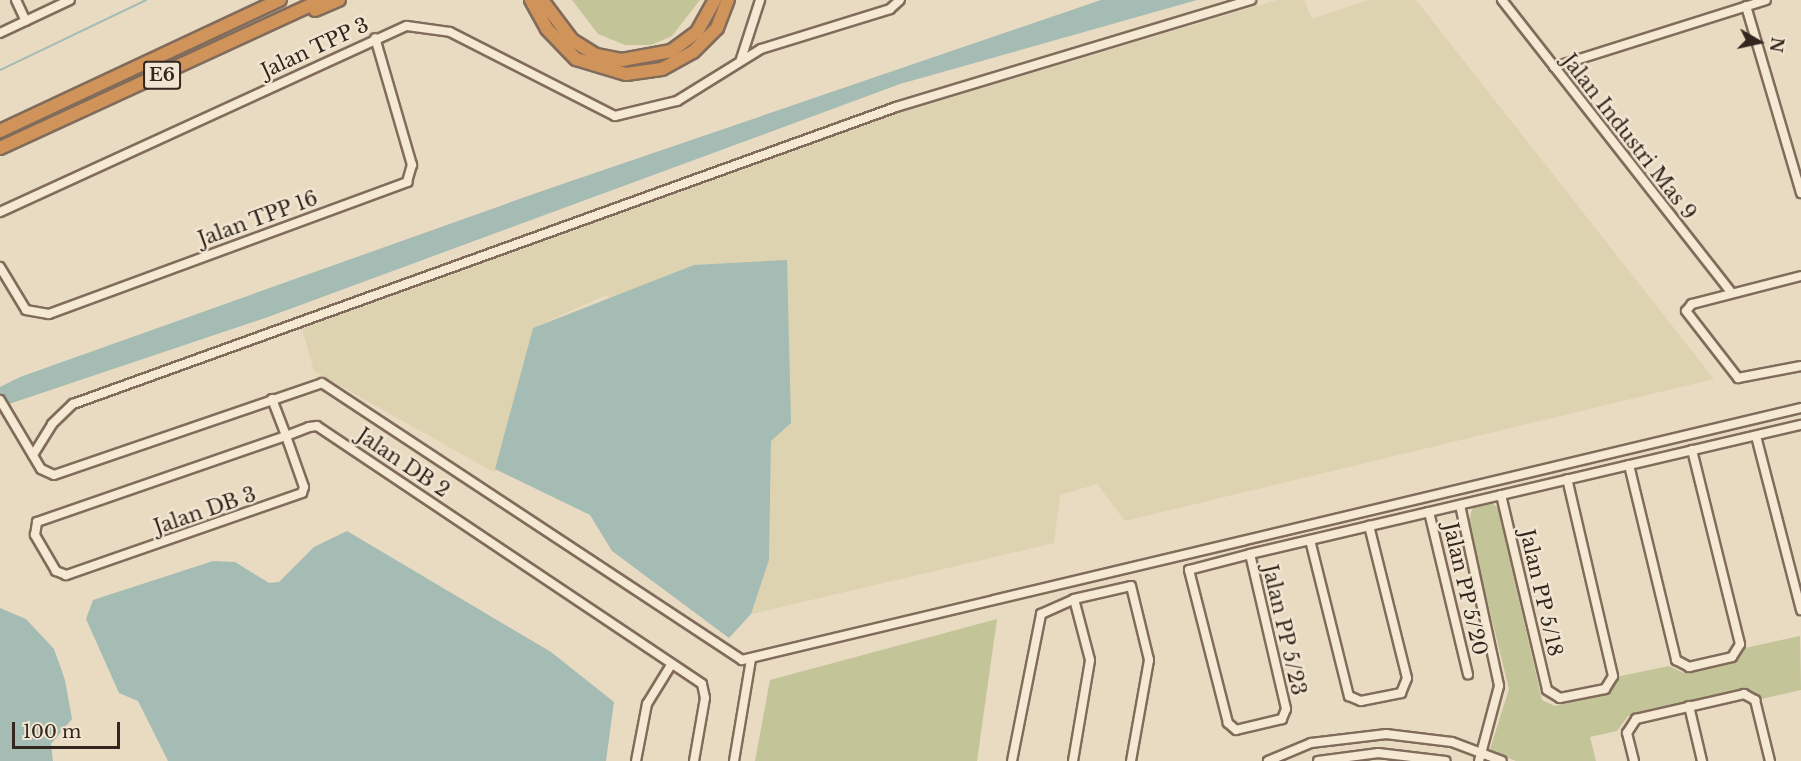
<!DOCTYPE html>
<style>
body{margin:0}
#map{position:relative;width:1801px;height:761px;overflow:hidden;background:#e9dac2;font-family:"Libre Baskerville",serif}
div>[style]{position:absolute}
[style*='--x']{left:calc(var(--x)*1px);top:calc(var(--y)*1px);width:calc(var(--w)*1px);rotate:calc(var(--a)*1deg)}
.farmland>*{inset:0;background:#ddd3b1}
.green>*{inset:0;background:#c3c598}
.water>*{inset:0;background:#a4bcb3}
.stream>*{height:2px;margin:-1px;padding:0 1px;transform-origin:1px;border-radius:1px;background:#a4bcb3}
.roads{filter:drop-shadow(2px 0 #816c5b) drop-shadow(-2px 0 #816c5b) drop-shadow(0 2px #816c5b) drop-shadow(0 -2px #816c5b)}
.minor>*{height:8px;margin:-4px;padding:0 4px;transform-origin:4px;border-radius:4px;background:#f5e9d4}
.highway>*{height:12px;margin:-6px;padding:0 6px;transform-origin:6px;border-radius:6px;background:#d0945b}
span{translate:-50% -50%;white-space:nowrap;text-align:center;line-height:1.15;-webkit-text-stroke:5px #f1e5d1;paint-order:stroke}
.shield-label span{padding:2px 4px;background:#f1e5d1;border:2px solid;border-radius:4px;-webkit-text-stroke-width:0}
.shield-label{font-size:18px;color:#32261e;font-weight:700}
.street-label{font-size:20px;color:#32261e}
.north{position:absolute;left:1729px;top:12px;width:60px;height:60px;-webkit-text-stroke:4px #f1e5d1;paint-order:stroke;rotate:99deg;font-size:16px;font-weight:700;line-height:24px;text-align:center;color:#32261e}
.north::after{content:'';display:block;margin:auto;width:21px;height:27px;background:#32261e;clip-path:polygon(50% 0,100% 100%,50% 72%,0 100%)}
.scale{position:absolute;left:12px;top:722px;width:108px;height:27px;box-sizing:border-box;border:3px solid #32261e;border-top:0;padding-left:8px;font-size:18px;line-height:21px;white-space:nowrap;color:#32261e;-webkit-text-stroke:4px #f1e5d1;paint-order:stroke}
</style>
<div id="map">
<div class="farmland">
<div style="clip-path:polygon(1277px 0,1304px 0,1312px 19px,1368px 0,1416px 0,1714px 379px,1125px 521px,1097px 484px,1060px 495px,1054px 543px,751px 614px,769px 560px,771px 441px,606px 295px,533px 328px,495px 473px,314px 371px,302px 329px,905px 111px)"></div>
</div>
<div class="green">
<div style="clip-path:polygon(572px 0,700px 0,672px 36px,651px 45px,625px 45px,598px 34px)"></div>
<div style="clip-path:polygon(1492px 503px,1498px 508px,1542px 700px,1555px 706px,1603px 695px,1616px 677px,1669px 666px,1684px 673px,1735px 662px,1745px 648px,1800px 636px,1801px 690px,1761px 699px,1749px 689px,1628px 716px,1617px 731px,1590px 737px,1596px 761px,1516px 761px,1496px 753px,1490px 749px,1509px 689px,1468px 523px,1473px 507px)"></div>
<div style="clip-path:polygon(997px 619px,977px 761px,755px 761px,770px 680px)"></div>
</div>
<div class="water">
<div style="clip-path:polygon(1101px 0,1197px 0,900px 84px,268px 317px,0 407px,0 387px,20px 377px,542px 191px)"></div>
<div style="clip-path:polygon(787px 260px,791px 423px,771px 441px,769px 560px,751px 614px,729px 638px,612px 551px,590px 515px,495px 469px,533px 328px,694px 265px)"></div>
<div style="clip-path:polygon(347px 531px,551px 652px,614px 702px,606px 761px,168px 761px,138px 701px,119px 693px,86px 619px,93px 600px,213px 561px,235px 562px,269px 583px,279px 582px,314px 547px)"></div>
<div style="clip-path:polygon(0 608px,26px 619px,54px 649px,65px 680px,72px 719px,51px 744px,53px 761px,0 761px)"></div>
</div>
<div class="stream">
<div style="--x:0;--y:70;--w:162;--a:-25.6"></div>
</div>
<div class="roads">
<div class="minor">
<div style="--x:16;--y:0;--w:23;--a:65"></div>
<div style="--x:1502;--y:0;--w:372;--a:51.9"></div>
<div style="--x:1746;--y:6;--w:195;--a:73.6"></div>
<div style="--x:0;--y:33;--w:77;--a:-25.2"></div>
<div style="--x:741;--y:59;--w:62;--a:-72.1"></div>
<div style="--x:1554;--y:67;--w:222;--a:-17.5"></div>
<div style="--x:0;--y:212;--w:447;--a:-24.6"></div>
<div style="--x:407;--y:26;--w:43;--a:7.9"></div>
<div style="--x:450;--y:32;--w:185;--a:27"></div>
<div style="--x:615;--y:116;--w:64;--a:-13.6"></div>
<div style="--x:677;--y:101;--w:99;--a:-31.8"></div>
<div style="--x:761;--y:49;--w:135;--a:-17.2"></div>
<div style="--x:890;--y:9;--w:13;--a:-42"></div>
<div style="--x:0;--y:267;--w:50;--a:58.8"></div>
<div style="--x:26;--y:310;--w:23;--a:10"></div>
<div style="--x:49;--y:314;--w:382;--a:-20.2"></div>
<div style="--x:407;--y:182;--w:18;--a:-74"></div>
<div style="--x:412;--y:165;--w:132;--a:-106.2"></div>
<div style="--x:1801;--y:276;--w:113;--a:165.6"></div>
<div style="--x:1692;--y:304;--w:9;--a:131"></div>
<div style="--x:1686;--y:311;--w:85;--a:52.2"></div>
<div style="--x:1738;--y:378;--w:64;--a:-10.8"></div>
<div style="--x:272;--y:399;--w:40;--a:69"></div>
<div style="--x:286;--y:436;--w:54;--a:70.6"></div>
<div style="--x:304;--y:487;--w:6;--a:108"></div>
<div style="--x:302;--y:493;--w:250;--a:160.8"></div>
<div style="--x:66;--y:575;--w:11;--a:-158"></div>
<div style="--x:56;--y:571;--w:42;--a:-120.3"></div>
<div style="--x:35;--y:535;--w:13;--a:-81"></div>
<div style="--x:37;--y:522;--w:263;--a:-19.1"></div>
<div style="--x:286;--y:436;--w:25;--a:-21"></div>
<div style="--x:309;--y:427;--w:8;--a:-7"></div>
<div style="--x:317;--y:426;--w:463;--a:33.8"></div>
<div style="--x:702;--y:684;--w:14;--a:78"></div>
<div style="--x:705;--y:698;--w:64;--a:99.9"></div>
<div style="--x:0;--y:400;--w:80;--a:59.3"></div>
<div style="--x:41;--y:469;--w:14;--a:25"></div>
<div style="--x:54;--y:475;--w:283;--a:-18.9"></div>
<div style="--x:322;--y:383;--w:503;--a:33.41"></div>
<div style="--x:742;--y:660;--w:1089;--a:-13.39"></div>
<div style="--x:1756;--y:436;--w:180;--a:75.5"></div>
<div style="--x:33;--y:455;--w:36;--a:-58"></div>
<div style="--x:52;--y:424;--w:29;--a:-44"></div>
<div style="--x:73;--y:404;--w:875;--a:-19.84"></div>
<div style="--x:896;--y:107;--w:371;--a:-16.8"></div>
<div style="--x:1629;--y:465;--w:201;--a:76.4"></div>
<div style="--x:1676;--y:660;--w:15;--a:28"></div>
<div style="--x:1689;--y:667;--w:44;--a:-13.1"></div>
<div style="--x:1732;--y:657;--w:15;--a:-58"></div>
<div style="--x:1740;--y:644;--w:200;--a:-103.9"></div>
<div style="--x:1501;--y:495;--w:200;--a:76.7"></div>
<div style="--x:1547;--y:690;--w:15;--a:32"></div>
<div style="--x:1560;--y:698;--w:46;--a:-11.3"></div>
<div style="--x:1605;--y:689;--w:15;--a:-58"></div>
<div style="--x:1613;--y:676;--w:202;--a:-103.1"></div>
<div style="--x:1460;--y:505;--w:185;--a:77.8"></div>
<div style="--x:1499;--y:686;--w:78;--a:104.9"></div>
<div style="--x:1429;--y:512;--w:167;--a:76.5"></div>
<div style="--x:1310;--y:540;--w:161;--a:76"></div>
<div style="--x:1349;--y:696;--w:13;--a:23"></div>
<div style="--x:1361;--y:701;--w:41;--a:-11.3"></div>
<div style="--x:1401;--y:693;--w:16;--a:-68"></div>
<div style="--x:1407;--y:678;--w:157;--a:-104"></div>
<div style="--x:1250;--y:554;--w:159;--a:76.9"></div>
<div style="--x:1286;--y:709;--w:11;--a:112"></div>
<div style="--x:1282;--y:719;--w:47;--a:166.6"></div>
<div style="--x:1236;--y:730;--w:11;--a:-139"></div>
<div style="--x:1228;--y:723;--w:158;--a:-104.3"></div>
<div style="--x:1189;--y:570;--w:63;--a:-14.7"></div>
<div style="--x:1250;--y:554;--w:184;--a:-13.2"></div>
<div style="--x:1429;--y:512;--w:382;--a:-13.2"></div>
<div style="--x:1689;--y:706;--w:57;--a:76.7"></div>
<div style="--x:636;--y:761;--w:58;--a:-79.1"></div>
<div style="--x:647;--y:704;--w:46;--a:-58.4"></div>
<div style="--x:734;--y:761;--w:103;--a:-80.5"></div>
<div style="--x:1012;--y:761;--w:150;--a:-78.8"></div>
<div style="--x:1041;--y:614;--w:36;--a:-24"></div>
<div style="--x:1074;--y:599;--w:58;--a:-12.8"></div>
<div style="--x:1131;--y:586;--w:76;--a:76.3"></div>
<div style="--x:1149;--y:660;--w:103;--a:100.1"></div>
<div style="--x:1073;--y:761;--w:102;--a:-80.4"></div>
<div style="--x:1090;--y:660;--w:63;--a:-104.7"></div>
<div style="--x:1268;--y:761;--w:47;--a:-22.7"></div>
<div style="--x:1311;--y:743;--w:76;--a:-6.8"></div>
<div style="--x:1386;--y:734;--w:66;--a:6.9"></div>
<div style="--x:1452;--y:742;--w:53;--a:20.8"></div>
<div style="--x:1318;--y:761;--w:61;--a:-7.6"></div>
<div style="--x:1378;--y:753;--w:68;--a:6.7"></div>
<div style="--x:1634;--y:761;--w:29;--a:-104"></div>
<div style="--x:1627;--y:733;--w:17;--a:-57"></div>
<div style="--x:1636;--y:719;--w:111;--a:-13"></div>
<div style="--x:1744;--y:694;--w:13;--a:29"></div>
<div style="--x:1755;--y:700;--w:63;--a:76.2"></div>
</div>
<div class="highway">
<div style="--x:531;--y:0;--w:33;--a:61"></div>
<div style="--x:547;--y:29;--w:42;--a:46"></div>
<div style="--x:576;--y:59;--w:52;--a:16.7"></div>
<div style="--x:626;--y:74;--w:36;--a:-8"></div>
<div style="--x:662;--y:69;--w:35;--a:-29"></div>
<div style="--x:693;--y:52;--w:34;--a:-45"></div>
<div style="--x:717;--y:28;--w:30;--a:-69"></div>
<div style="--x:542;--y:0;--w:50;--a:53.1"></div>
<div style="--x:572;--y:40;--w:28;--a:32"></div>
<div style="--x:596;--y:55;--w:26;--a:11"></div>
<div style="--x:622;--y:60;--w:50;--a:-10.4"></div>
<div style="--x:671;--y:51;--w:32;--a:-36"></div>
<div style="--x:697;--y:32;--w:37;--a:-61"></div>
<div style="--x:315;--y:10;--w:26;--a:-23"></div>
<div style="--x:0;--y:131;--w:309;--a:-25.1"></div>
<div style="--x:0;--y:148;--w:354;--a:-24.7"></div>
</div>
</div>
<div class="shield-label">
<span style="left:162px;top:75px">E6</span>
</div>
<div class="street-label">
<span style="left:315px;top:48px;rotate:-25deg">Jalan TPP 3</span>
<span style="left:1629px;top:137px;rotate:52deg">Jalan Industri Mas 9</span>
<span style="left:258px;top:219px;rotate:-20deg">Jalan TPP 16</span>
<span style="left:403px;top:463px;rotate:34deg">Jalan DB 2</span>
<span style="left:205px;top:511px;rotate:-19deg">Jalan DB 3</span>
<span style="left:1465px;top:589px;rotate:77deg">Jalan PP 5/20</span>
<span style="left:1541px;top:593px;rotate:77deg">Jalan PP 5/18</span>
<span style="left:1284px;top:630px;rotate:77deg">Jalan PP 5/23</span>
</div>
<div class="north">N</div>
<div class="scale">100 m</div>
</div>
